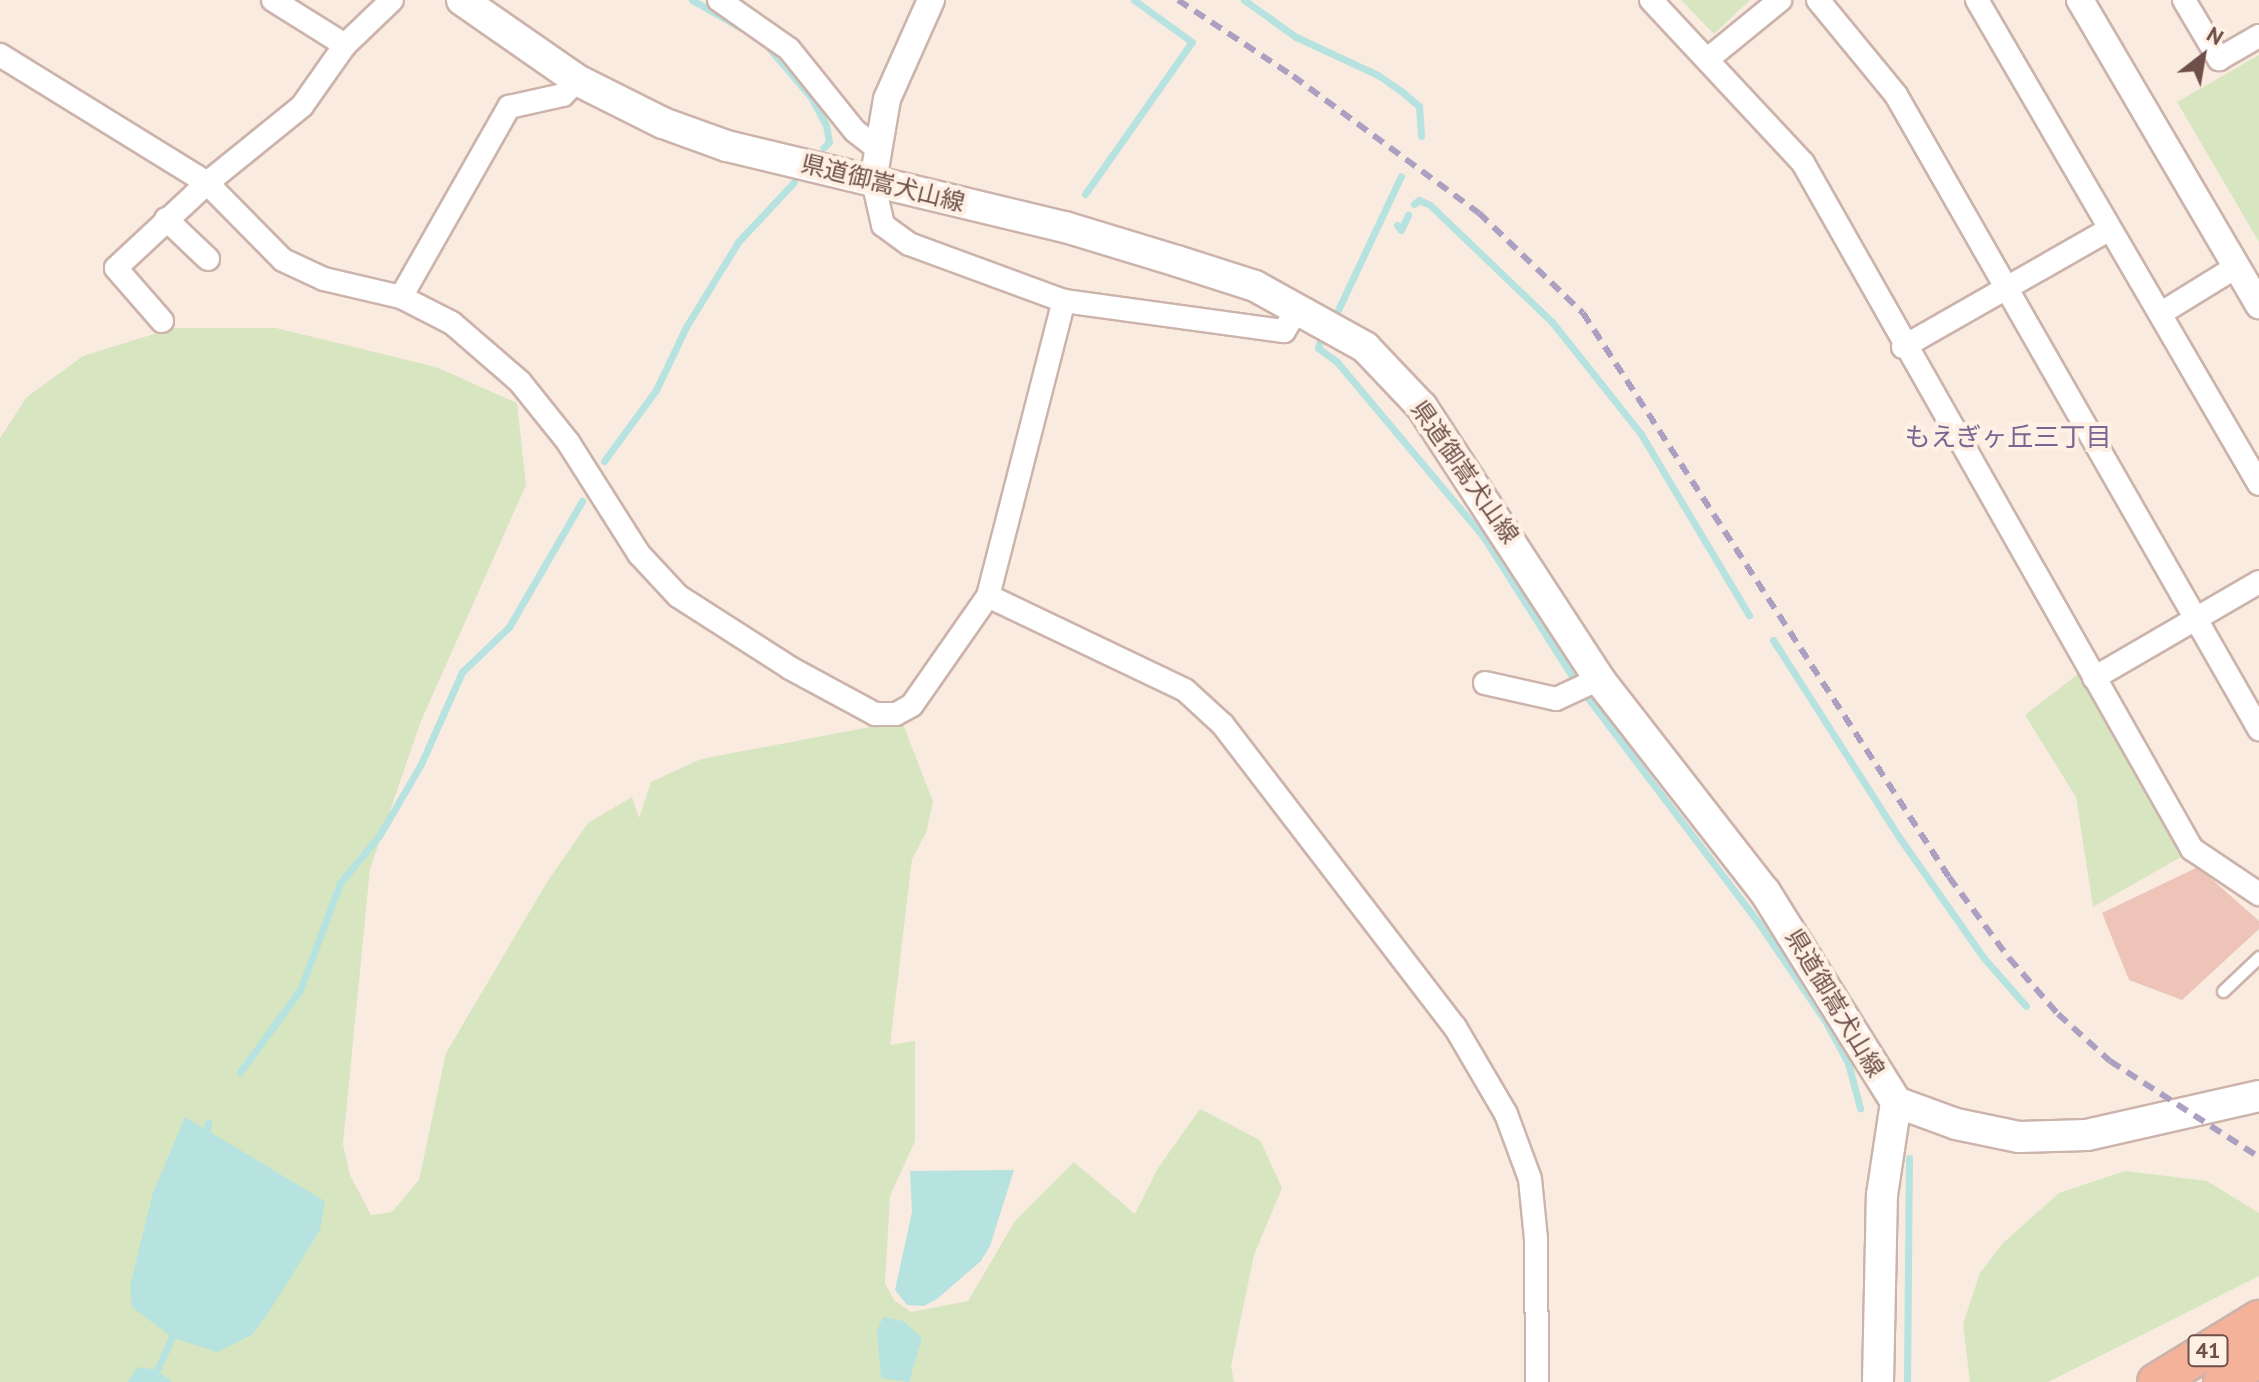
<!DOCTYPE html>
<meta charset="utf-8">
<style>
body{margin:0}
#map{position:relative;width:2259px;height:1382px;overflow:hidden;background:#faebe0;font-family:"PT Sans","Noto Sans JP",sans-serif}
div>[style]{position:absolute}
[style*='--x']{left:calc(var(--x)*1px);top:calc(var(--y)*1px);width:calc(var(--w)*1px);rotate:calc(var(--a)*1deg)}
.green>*{inset:0;background:#d7e6c0}
.water>*{inset:0;background:#b6e2e0}
.stream>*{height:7px;margin:-3.5px;padding:0 3.5px;transform-origin:3.5px;border-radius:3.5px;background:#b6e2e0}
.building>*{inset:0;background:#eec4b9}
.roads{filter:drop-shadow(2px 0 #ccb3ab) drop-shadow(-2px 0 #ccb3ab) drop-shadow(0 2px #ccb3ab) drop-shadow(0 -2px #ccb3ab)}
.service>*{height:11px;margin:-5.5px;padding:0 5.5px;transform-origin:5.5px;border-radius:5.5px;background:#fff}
.minor>*{height:22px;margin:-11px;padding:0 11px;transform-origin:11px;border-radius:11px;background:#fff}
.tertiary>*{height:26px;margin:-13px;padding:0 13px;transform-origin:13px;border-radius:13px;background:#fff}
.secondary>*{height:30px;margin:-15px;padding:0 15px;transform-origin:15px;border-radius:15px;background:#fff}
.trunk>*{height:36px;margin:-18px;padding:0 18px;transform-origin:18px;border-radius:18px;background:#f4b29a}
.rail>*{height:6px;margin-top:-3px;transform-origin:0;background:repeating-linear-gradient(90deg,#aca0c2 0 12px,transparent 0 20px)}
span{translate:-50% -50%;white-space:nowrap;text-align:center;line-height:1.15;-webkit-text-stroke:8px #fef0e5;paint-order:stroke}
.shield-label span{padding:2px 6px;background:#fef0e5;border:2px solid;border-radius:6px;-webkit-text-stroke-width:0}
.shield-label{font-size:22px;color:#6f4f49;font-weight:700}
.street-label{font-size:24px;color:#6f4f49}
.neighbourhood-label{font-size:26px;color:#7a6593}
.north{position:absolute;left:2163px;top:16px;width:80px;height:80px;-webkit-text-stroke:6px #fef0e5;paint-order:stroke;rotate:31deg;font-size:22px;font-weight:700;line-height:32px;text-align:center;color:#6f4f49}
.north::after{content:'';display:block;margin:auto;width:28px;height:36px;background:#6f4f49;clip-path:polygon(50% 0,100% 100%,50% 72%,0 100%)}
</style>
<div id="map">
<div class="green">
<div style="clip-path:polygon(1681px 0,1750px 0,1714px 34px)"></div>
<div style="clip-path:polygon(2259px 55px,2259px 242px,2177px 102px)"></div>
<div style="clip-path:polygon(173px 328px,276px 328px,436px 367px,517px 403px,526px 485px,421px 721px,370px 869px,343px 1144px,350px 1175px,371px 1215px,392px 1212px,419px 1180px,446px 1053px,547px 882px,588px 823px,632px 797px,639px 818px,651px 782px,701px 759px,902px 721px,933px 802px,926px 833px,912px 859px,890px 1045px,915px 1041px,915px 1141px,890px 1196px,885px 1283px,894px 1300px,911px 1312px,968px 1301px,1015px 1221px,1074px 1162px,1135px 1214px,1158px 1168px,1200px 1109px,1260px 1140px,1282px 1188px,1254px 1255px,1231px 1366px,1234px 1382px,0 1382px,0 438px,27px 397px,83px 356px)"></div>
<div style="clip-path:polygon(2078px 674px,2188px 853px,2093px 907px,2076px 797px,2025px 715px)"></div>
<div style="clip-path:polygon(2125px 1171px,2207px 1181px,2259px 1213px,2259px 1276px,2048px 1382px,1970px 1382px,1963px 1324px,1980px 1273px,2002px 1244px,2059px 1193px)"></div>
</div>
<div class="water">
<div style="clip-path:polygon(185px 1117px,325px 1201px,320px 1230px,271px 1309px,253px 1334px,218px 1352px,173px 1338px,132px 1307px,130px 1286px,153px 1193px)"></div>
<div style="clip-path:polygon(1014px 1170px,990px 1246px,981px 1261px,937px 1299px,924px 1306px,907px 1305px,895px 1290px,912px 1212px,910px 1171px)"></div>
<div style="clip-path:polygon(883px 1317px,903px 1321px,922px 1338px,909px 1382px,881px 1378px,877px 1331px)"></div>
<div style="clip-path:polygon(138px 1367px,157px 1370px,172px 1382px,127px 1382px)"></div>
</div>
<div class="stream">
<div style="--x:692;--y:0;--w:59;--a:29.6"></div>
<div style="--x:1244;--y:0;--w:64;--a:35.4"></div>
<div style="--x:1296;--y:37;--w:90;--a:24.9"></div>
<div style="--x:1378;--y:75;--w:28;--a:35"></div>
<div style="--x:1401;--y:91;--w:23;--a:40"></div>
<div style="--x:1419;--y:106;--w:30;--a:86"></div>
<div style="--x:769;--y:48;--w:65;--a:49.4"></div>
<div style="--x:811;--y:97;--w:32;--a:62"></div>
<div style="--x:826;--y:125;--w:17;--a:80"></div>
<div style="--x:829;--y:142;--w:8;--a:135"></div>
<div style="--x:1085;--y:194;--w:186;--a:-54.9"></div>
<div style="--x:1192;--y:42;--w:72;--a:-144.1"></div>
<div style="--x:1414;--y:204;--w:6;--a:-39"></div>
<div style="--x:1419;--y:200;--w:12;--a:24"></div>
<div style="--x:1430;--y:205;--w:169;--a:43.8"></div>
<div style="--x:1552;--y:322;--w:143;--a:51.5"></div>
<div style="--x:1641;--y:434;--w:211;--a:59.2"></div>
<div style="--x:1397;--y:225;--w:6;--a:51"></div>
<div style="--x:1401;--y:230;--w:17;--a:-65"></div>
<div style="--x:1338;--y:310;--w:148;--a:-64.8"></div>
<div style="--x:1320;--y:341;--w:7;--a:106"></div>
<div style="--x:1318;--y:348;--w:24;--a:36"></div>
<div style="--x:1337;--y:362;--w:227;--a:50"></div>
<div style="--x:1483;--y:536;--w:172;--a:57.6"></div>
<div style="--x:1575;--y:681;--w:306;--a:52.8"></div>
<div style="--x:1760;--y:925;--w:117;--a:55.8"></div>
<div style="--x:1826;--y:1022;--w:47;--a:61.8"></div>
<div style="--x:1848;--y:1063;--w:47;--a:75.1"></div>
<div style="--x:604;--y:461;--w:88;--a:-53.8"></div>
<div style="--x:656;--y:390;--w:70;--a:-64.5"></div>
<div style="--x:686;--y:327;--w:100;--a:-58.5"></div>
<div style="--x:738;--y:242;--w:82;--a:-47"></div>
<div style="--x:1773;--y:640;--w:234;--a:57.4"></div>
<div style="--x:1899;--y:837;--w:146;--a:55"></div>
<div style="--x:1983;--y:957;--w:65;--a:48.7"></div>
<div style="--x:240;--y:1072;--w:102;--a:-53.8"></div>
<div style="--x:300;--y:990;--w:114;--a:-69.5"></div>
<div style="--x:340;--y:883;--w:61;--a:-50.3"></div>
<div style="--x:379;--y:836;--w:83;--a:-59.7"></div>
<div style="--x:421;--y:764;--w:101;--a:-66"></div>
<div style="--x:462;--y:672;--w:65;--a:-43.8"></div>
<div style="--x:509;--y:627;--w:146;--a:-59.9"></div>
<div style="--x:206;--y:1137;--w:15;--a:-82"></div>
<div style="--x:157;--y:1370;--w:46;--a:-65.7"></div>
<div style="--x:1907;--y:1382;--w:224;--a:-89.5"></div>
</div>
<div class="building">
<div style="clip-path:polygon(2198px 867px,2259px 921px,2259px 929px,2182px 1000px,2129px 980px,2102px 913px)"></div>
</div>
<div class="roads">
<div class="service">
<div style="--x:2223;--y:991;--w:50;--a:-43.4"></div>
</div>
<div class="minor">
<div style="--x:273;--y:0;--w:85;--a:32"></div>
<div style="--x:719;--y:0;--w:85;--a:35"></div>
<div style="--x:789;--y:49;--w:105;--a:51.2"></div>
<div style="--x:855;--y:131;--w:28;--a:38"></div>
<div style="--x:1651;--y:0;--w:223;--a:47"></div>
<div style="--x:1803;--y:163;--w:789;--a:60.44"></div>
<div style="--x:2192;--y:849;--w:81;--a:33.9"></div>
<div style="--x:1818;--y:0;--w:123;--a:50.6"></div>
<div style="--x:1896;--y:95;--w:731;--a:60.21"></div>
<div style="--x:1977;--y:0;--w:560;--a:59.77"></div>
<div style="--x:2184;--y:0;--w:69;--a:59.3"></div>
<div style="--x:2219;--y:59;--w:46;--a:-29.9"></div>
<div style="--x:0;--y:55;--w:243;--a:31.7"></div>
<div style="--x:207;--y:183;--w:108;--a:45.4"></div>
<div style="--x:283;--y:260;--w:45;--a:24.9"></div>
<div style="--x:324;--y:279;--w:79;--a:13.2"></div>
<div style="--x:401;--y:297;--w:57;--a:27"></div>
<div style="--x:452;--y:323;--w:90;--a:40.9"></div>
<div style="--x:520;--y:382;--w:77;--a:51.3"></div>
<div style="--x:568;--y:442;--w:133;--a:57.6"></div>
<div style="--x:639;--y:554;--w:57;--a:47.1"></div>
<div style="--x:678;--y:596;--w:133;--a:32.7"></div>
<div style="--x:790;--y:668;--w:97;--a:28.4"></div>
<div style="--x:875;--y:714;--w:21;--a:0"></div>
<div style="--x:896;--y:714;--w:18;--a:-29"></div>
<div style="--x:912;--y:705;--w:133;--a:-55.1"></div>
<div style="--x:988;--y:596;--w:305;--a:-75.6"></div>
<div style="--x:1064;--y:301;--w:165;--a:-159.8"></div>
<div style="--x:909;--y:244;--w:32;--a:-144"></div>
<div style="--x:883;--y:225;--w:45;--a:-102.8"></div>
<div style="--x:1709;--y:58;--w:92;--a:-39.2"></div>
<div style="--x:166;--y:219;--w:58;--a:43.6"></div>
<div style="--x:401;--y:297;--w:219;--a:-60.4"></div>
<div style="--x:509;--y:107;--w:55;--a:-12.5"></div>
<div style="--x:563;--y:95;--w:21;--a:-47"></div>
<div style="--x:1064;--y:301;--w:222;--a:7.8"></div>
<div style="--x:1284;--y:331;--w:27;--a:-59"></div>
<div style="--x:2163;--y:312;--w:86;--a:-31.7"></div>
<div style="--x:162;--y:321;--w:70;--a:-131"></div>
<div style="--x:116;--y:268;--w:125;--a:-43"></div>
<div style="--x:207;--y:183;--w:122;--a:-39"></div>
<div style="--x:302;--y:106;--w:75;--a:-54.8"></div>
<div style="--x:345;--y:45;--w:65;--a:-43.8"></div>
<div style="--x:1903;--y:347;--w:236;--a:-29.7"></div>
<div style="--x:988;--y:596;--w:218;--a:25.5"></div>
<div style="--x:1185;--y:690;--w:52;--a:42.6"></div>
<div style="--x:1223;--y:725;--w:381;--a:52.5"></div>
<div style="--x:1455;--y:1027;--w:101;--a:59.6"></div>
<div style="--x:1506;--y:1114;--w:69;--a:69.7"></div>
<div style="--x:1530;--y:1179;--w:60;--a:84.3"></div>
<div style="--x:1536;--y:1239;--w:143;--a:89.6"></div>
<div style="--x:2094;--y:678;--w:191;--a:-30.2"></div>
<div style="--x:1485;--y:683;--w:73;--a:12.7"></div>
<div style="--x:1556;--y:699;--w:47;--a:-24.9"></div>
</div>
<div class="tertiary">
<div style="--x:2080;--y:0;--w:354;--a:59.6"></div>
<div style="--x:873;--y:181;--w:83;--a:-80.3"></div>
<div style="--x:887;--y:99;--w:108;--a:-66"></div>
</div>
<div class="secondary">
<div style="--x:462;--y:0;--w:140;--a:34.8"></div>
<div style="--x:577;--y:80;--w:96;--a:26.6"></div>
<div style="--x:663;--y:123;--w:68;--a:19.8"></div>
<div style="--x:727;--y:146;--w:348;--a:13.5"></div>
<div style="--x:1065;--y:227;--w:117;--a:16.9"></div>
<div style="--x:1177;--y:261;--w:82;--a:17.8"></div>
<div style="--x:1255;--y:286;--w:126;--a:29"></div>
<div style="--x:1365;--y:347;--w:83;--a:46.5"></div>
<div style="--x:1422;--y:407;--w:325;--a:56.9"></div>
<div style="--x:1599;--y:679;--w:270;--a:52.1"></div>
<div style="--x:1765;--y:892;--w:248;--a:58"></div>
<div style="--x:1896;--y:1102;--w:64;--a:20.1"></div>
<div style="--x:1956;--y:1124;--w:64;--a:11.7"></div>
<div style="--x:2019;--y:1137;--w:68;--a:-1.7"></div>
<div style="--x:2087;--y:1135;--w:176;--a:-12.8"></div>
<div style="--x:1878;--y:1382;--w:187;--a:-88.8"></div>
<div style="--x:1882;--y:1195;--w:94;--a:-81.4"></div>
</div>
<div class="trunk">
<div style="--x:2156;--y:1382;--w:121;--a:-31.5"></div>
<div style="--x:2222;--y:1382;--w:44;--a:-31.9"></div>
</div>
</div>
<div class="rail">
<div style="--x:1178;--y:0;--w:138;--a:33.5"></div>
<div style="--x:1293;--y:76;--w:231;--a:36.4"></div>
<div style="--x:1479;--y:213;--w:144;--a:43.9"></div>
<div style="--x:1583;--y:313;--w:672;--a:57.02"></div>
<div style="--x:1949;--y:877;--w:101;--a:53.5"></div>
<div style="--x:2009;--y:958;--w:74;--a:48.8"></div>
<div style="--x:2058;--y:1014;--w:70;--a:42.1"></div>
<div style="--x:2110;--y:1061;--w:177;--a:32.8"></div>
</div>
<div class="shield-label">
<span style="left:2208px;top:1351px">41</span>
</div>
<div class="street-label">
<span style="left:883px;top:183px;rotate:14deg">県道御嵩犬山線</span>
<span style="left:1465px;top:472px;rotate:55deg">県道御嵩犬山線</span>
<span style="left:1835px;top:1003px;rotate:59deg">県道御嵩犬山線</span>
</div>
<div class="neighbourhood-label">
<span style="left:2008px;top:437px">もえぎヶ丘三丁目</span>
</div>
<div class="north">N</div>
</div>
